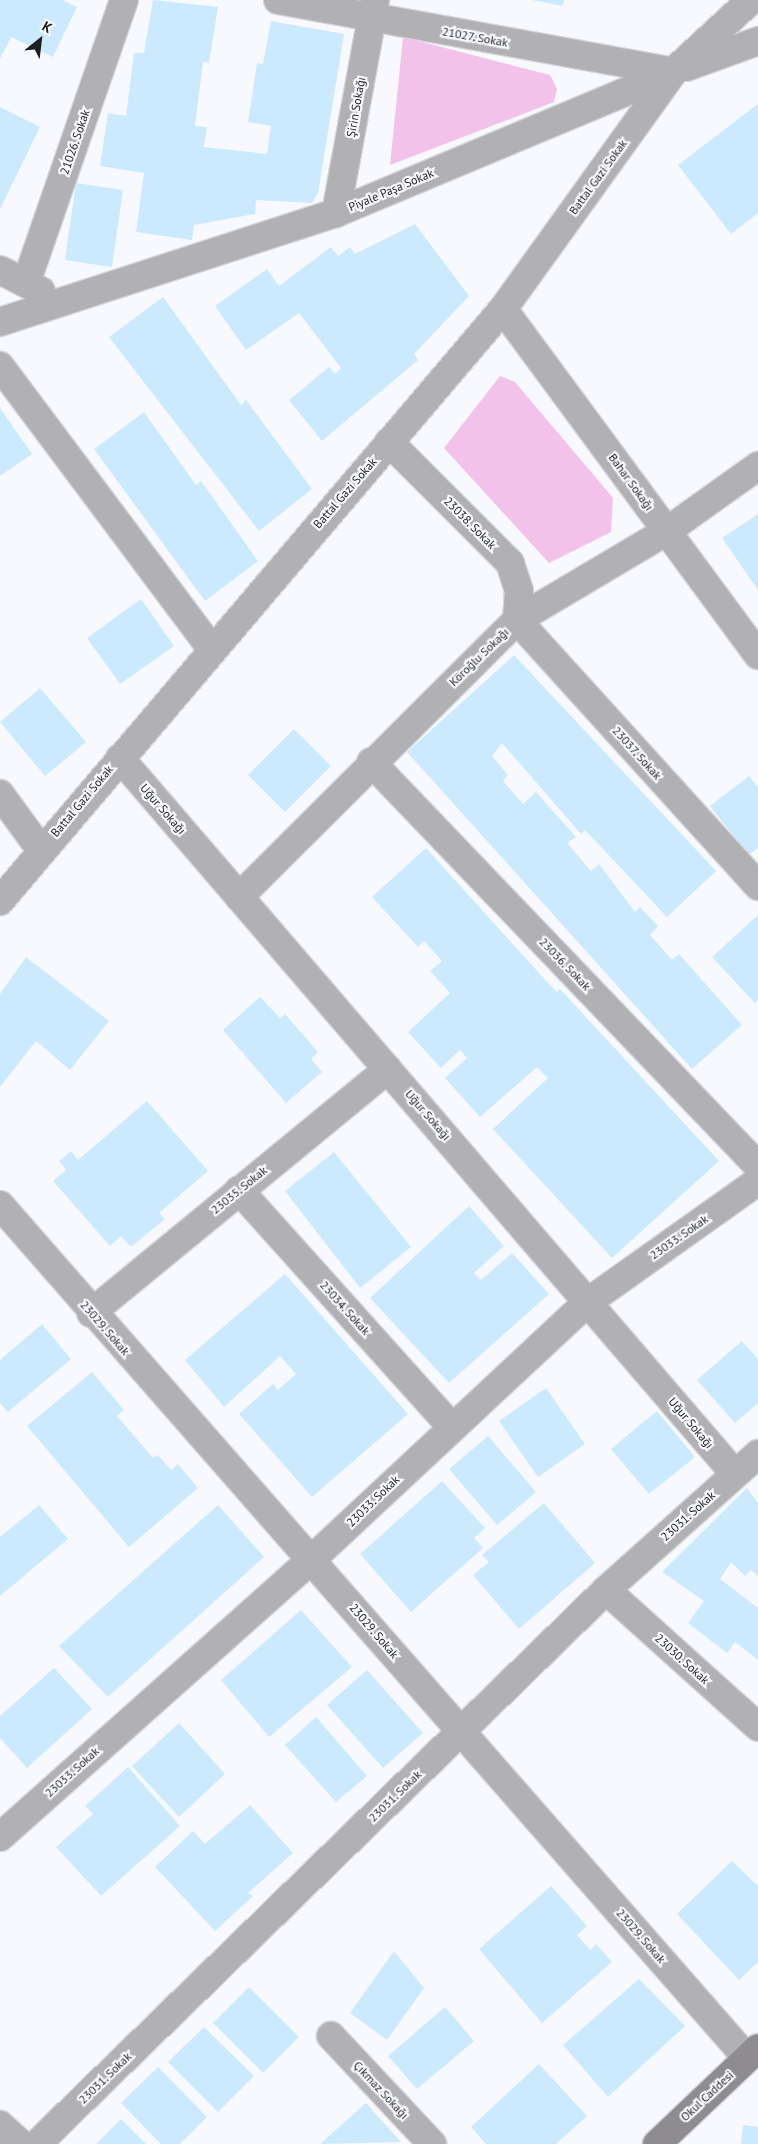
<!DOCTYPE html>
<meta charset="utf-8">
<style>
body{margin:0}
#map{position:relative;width:758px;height:2144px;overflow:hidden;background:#f7f9ff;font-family:"PT Sans",sans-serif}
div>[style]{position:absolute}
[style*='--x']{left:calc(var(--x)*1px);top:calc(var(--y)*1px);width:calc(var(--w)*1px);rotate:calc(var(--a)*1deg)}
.green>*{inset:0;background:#f3c2ea}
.building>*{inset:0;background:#cbeafd}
.roads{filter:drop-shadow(1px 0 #d4d6db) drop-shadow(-1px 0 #d4d6db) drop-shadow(0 1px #d4d6db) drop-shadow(0 -1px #d4d6db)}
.minor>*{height:28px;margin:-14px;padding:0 14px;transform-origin:14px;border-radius:14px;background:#b1b0b2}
.secondary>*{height:28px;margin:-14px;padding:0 14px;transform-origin:14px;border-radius:14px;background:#8e8c90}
span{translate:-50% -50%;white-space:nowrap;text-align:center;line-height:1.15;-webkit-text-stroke:4.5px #f7f9ff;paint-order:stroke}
.street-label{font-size:12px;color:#1e1f21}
.north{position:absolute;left:15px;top:15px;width:50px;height:50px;-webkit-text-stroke:4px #f7f9ff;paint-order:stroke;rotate:29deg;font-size:14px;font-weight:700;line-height:20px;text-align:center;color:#1e1f21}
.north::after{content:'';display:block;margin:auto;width:18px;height:22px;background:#1e1f21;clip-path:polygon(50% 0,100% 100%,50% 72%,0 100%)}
</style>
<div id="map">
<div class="green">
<div style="clip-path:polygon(403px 37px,550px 75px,557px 89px,554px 102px,390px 165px)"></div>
<div style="clip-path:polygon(500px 376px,515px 382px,613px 498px,611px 532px,549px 563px,444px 448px)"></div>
</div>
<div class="building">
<div style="clip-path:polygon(0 0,62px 0,77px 7px,53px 57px,11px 37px,0 59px)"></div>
<div style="clip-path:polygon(153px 0,218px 7px,209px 63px,203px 62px,195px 126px,207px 127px,204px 147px,267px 154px,271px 126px,248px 122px,257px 63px,263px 64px,271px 21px,344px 34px,318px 193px,312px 203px,256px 200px,255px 214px,194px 225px,192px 240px,136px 232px,144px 173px,100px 166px,108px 113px,126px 116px,134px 53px,144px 53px)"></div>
<div style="clip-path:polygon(532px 0,564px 0,563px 6px)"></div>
<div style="clip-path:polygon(758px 104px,758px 213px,731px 234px,678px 165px)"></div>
<div style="clip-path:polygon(0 107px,40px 127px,0 209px)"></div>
<div style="clip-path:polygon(76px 183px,123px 190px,112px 267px,65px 260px)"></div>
<div style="clip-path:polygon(415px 224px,469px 296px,414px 354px,418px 360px,322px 441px,289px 400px,329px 367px,335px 374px,341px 368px,299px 313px,246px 350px,215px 306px,267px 269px,279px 286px,331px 247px,338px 256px,350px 247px,355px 254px)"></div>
<div style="clip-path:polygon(163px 297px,241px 405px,246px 400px,312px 489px,259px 531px,109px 337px)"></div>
<div style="clip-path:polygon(0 408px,32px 454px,0 476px)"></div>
<div style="clip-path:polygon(144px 412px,196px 485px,201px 481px,258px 561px,205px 601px,94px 449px)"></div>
<div style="clip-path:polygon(758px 514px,758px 590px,722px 538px)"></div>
<div style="clip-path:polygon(141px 599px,174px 646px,120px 684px,87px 638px)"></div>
<div style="clip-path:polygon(514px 655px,716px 871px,667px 917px,585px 830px,581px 834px,502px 743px,492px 756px,508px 775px,503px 781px,523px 804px,536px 792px,576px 837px,567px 843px,591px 871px,599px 864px,635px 912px,640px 907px,658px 926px,650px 935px,672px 960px,679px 954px,742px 1025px,692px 1069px,407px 752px)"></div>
<div style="clip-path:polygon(40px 688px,86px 742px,45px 776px,0 722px)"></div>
<div style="clip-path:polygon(294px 729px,331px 766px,285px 812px,248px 775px)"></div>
<div style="clip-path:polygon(749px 776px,758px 787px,758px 848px,748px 855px,710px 806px)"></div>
<div style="clip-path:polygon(426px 848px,549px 984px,557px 992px,560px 989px,719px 1161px,612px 1258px,493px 1129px,548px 1078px,537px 1067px,480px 1117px,445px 1078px,467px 1058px,460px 1050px,441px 1068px,408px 1032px,450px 993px,430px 971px,442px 961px,424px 941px,418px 947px,372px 897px)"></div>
<div style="clip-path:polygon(758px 915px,758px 1000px,755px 1003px,712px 957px)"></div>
<div style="clip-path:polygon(26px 957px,109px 1021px,70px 1070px,36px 1041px,0 1087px,0 994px)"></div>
<div style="clip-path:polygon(260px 997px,280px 1018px,285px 1014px,318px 1052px,311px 1059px,322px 1072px,286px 1103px,223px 1030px)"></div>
<div style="clip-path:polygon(147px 1101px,208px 1171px,159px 1213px,165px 1219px,131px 1247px,121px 1236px,110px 1246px,53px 1181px,66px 1170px,59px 1161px,71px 1151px,78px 1160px)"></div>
<div style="clip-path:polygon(334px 1152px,411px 1247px,360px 1288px,285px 1191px)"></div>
<div style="clip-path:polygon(469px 1206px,504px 1246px,474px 1273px,481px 1280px,512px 1253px,549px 1294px,449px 1383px,370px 1298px)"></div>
<div style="clip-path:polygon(285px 1274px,408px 1414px,312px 1497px,239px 1414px,273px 1384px,278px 1390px,296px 1374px,280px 1356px,224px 1407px,185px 1360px)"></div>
<div style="clip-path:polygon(42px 1324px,71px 1359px,8px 1412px,0 1403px,0 1360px)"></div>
<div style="clip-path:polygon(742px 1341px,758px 1359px,758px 1403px,735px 1423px,697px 1380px)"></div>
<div style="clip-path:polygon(92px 1372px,124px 1410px,117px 1416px,153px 1458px,158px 1455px,171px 1470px,178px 1464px,198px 1488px,129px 1547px,27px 1426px)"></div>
<div style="clip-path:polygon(546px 1388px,585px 1444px,538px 1477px,499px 1421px)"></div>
<div style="clip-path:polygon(657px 1411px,695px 1457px,649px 1494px,611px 1449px)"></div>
<div style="clip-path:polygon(488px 1436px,536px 1492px,497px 1525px,449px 1469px)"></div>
<div style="clip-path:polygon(442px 1481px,485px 1528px,474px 1538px,483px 1548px,411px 1612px,360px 1554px)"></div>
<div style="clip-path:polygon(747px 1488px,758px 1503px,758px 1576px,751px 1570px,745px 1576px,731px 1562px,720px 1579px,758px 1608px,758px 1660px,735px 1642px,727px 1653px,688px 1623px,704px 1601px,662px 1572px)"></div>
<div style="clip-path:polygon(544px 1503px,595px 1563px,519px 1629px,473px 1575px,489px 1562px,482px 1555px)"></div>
<div style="clip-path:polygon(39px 1505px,68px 1539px,0 1596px,0 1537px)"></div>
<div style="clip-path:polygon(218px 1505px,264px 1557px,108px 1697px,59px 1646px)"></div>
<div style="clip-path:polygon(301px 1610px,352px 1667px,269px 1737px,221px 1680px)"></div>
<div style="clip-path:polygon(54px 1668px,92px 1709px,27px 1768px,0 1738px,0 1716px)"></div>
<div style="clip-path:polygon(367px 1670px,423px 1733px,383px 1768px,327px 1705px)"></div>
<div style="clip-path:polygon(316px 1717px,367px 1776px,336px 1802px,285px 1745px)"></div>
<div style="clip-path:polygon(179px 1723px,225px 1774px,179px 1817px,132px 1766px)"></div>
<div style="clip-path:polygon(128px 1767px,180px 1826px,101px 1896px,56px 1847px,93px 1814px,85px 1806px)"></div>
<div style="clip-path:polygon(250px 1805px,293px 1853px,248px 1893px,253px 1896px,215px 1931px,155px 1867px,193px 1831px,205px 1844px)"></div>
<div style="clip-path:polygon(732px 1861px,758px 1886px,758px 1962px,739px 1980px,677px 1914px)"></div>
<div style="clip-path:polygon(551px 1886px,587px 1926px,577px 1935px,590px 1950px,596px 1944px,612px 1962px,542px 2023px,479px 1949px)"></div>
<div style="clip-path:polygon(394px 1951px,424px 1988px,387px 2040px,350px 2013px)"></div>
<div style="clip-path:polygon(639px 1979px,685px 2026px,608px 2097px,563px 2045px)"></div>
<div style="clip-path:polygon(249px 1987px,299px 2037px,263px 2073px,213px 2023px)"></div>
<div style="clip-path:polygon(445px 2007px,474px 2041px,417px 2089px,388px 2056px)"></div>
<div style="clip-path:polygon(204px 2027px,254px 2076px,218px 2112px,168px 2062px)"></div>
<div style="clip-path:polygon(539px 2064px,587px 2116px,556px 2144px,486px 2144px,471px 2127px)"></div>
<div style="clip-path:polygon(158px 2067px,207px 2117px,180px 2144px,161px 2144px,121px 2103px)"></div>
<div style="clip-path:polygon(366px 2103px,401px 2142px,320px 2144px)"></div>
<div style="clip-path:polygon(121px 2119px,146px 2144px,96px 2144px)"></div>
<div style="clip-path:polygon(743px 2125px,758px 2127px,758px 2144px,741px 2144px)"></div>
</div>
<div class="roads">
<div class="minor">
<div style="--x:278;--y:0;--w:402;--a:10.3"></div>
<div style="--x:686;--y:67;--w:77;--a:-19.9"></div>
<div style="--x:336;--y:213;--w:217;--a:-79.6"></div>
<div style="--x:0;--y:270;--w:46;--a:27.1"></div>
<div style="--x:26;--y:283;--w:299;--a:-70.9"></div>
<div style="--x:503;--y:309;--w:430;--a:53.6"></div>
<div style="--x:0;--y:322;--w:353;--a:-18"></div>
<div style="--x:336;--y:213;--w:365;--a:-22.7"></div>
<div style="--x:673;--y:72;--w:106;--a:-42.7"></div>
<div style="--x:0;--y:366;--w:354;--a:53.2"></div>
<div style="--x:389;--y:442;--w:171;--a:45"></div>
<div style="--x:510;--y:563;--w:29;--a:72"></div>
<div style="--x:519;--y:591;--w:29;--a:94"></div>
<div style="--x:517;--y:620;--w:359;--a:47.8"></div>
<div style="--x:120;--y:758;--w:944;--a:49.34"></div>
<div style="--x:371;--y:762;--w:559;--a:46.23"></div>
<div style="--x:0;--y:794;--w:69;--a:53.8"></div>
<div style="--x:239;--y:897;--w:392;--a:-44.9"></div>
<div style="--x:517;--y:620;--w:174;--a:-30.7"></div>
<div style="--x:667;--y:531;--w:112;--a:-35.5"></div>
<div style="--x:0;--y:901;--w:777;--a:-49.65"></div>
<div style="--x:503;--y:309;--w:292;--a:-54.3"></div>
<div style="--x:239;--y:1190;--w:317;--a:48.1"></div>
<div style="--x:0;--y:1205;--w:1134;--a:48.79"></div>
<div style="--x:91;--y:1313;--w:384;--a:-39.4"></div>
<div style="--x:606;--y:1590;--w:205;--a:42"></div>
<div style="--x:0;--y:1837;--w:416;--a:-41.7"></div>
<div style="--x:311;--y:1560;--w:379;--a:-43"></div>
<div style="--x:588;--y:1302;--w:209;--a:-35.4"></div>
<div style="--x:331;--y:2036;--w:148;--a:46.9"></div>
<div style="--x:0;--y:2125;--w:28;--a:42"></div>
<div style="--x:37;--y:2144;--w:794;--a:-44.23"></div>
<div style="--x:606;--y:1590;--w:204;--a:-41.8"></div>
</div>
<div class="secondary">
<div style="--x:657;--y:2144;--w:139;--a:-43.5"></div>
</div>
</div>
<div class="street-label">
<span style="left:475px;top:37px;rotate:10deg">21027. Sokak</span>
<span style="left:356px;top:107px;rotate:-80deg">Şirin Sokağı</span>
<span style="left:75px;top:142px;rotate:-71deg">21026. Sokak</span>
<span style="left:598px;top:177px;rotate:-54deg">Battal Gazi Sokak</span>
<span style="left:391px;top:190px;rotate:-23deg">Piyale Paşa Sokak</span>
<span style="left:631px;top:482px;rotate:54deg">Bahar Sokağı</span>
<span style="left:345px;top:493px;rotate:-49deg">Battal Gazi Sokak</span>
<span style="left:470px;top:523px;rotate:45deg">23038. Sokak</span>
<span style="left:479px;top:657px;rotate:-44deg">Köroğlu Sokağı</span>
<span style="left:637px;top:753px;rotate:48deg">23037. Sokak</span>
<span style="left:82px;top:801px;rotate:-50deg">Battal Gazi Sokak</span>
<span style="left:163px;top:809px;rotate:49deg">Uğur Sokağı</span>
<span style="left:565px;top:964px;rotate:46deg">23036. Sokak</span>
<span style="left:428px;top:1115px;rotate:49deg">Uğur Sokağı</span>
<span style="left:239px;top:1190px;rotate:-39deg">23035. Sokak</span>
<span style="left:679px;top:1237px;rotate:-35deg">23033. Sokak</span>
<span style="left:345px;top:1308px;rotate:48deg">23034. Sokak</span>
<span style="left:105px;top:1328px;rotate:49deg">23029. Sokak</span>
<span style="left:691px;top:1423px;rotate:50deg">Uğur Sokağı</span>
<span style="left:373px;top:1501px;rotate:-44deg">23033. Sokak</span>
<span style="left:688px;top:1516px;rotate:-42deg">23031. Sokak</span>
<span style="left:374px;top:1631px;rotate:49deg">23029. Sokak</span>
<span style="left:682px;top:1659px;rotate:42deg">23030. Sokak</span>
<span style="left:72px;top:1772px;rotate:-42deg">23033. Sokak</span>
<span style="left:395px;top:1796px;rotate:-44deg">23031. Sokak</span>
<span style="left:641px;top:1936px;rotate:49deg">23029. Sokak</span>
<span style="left:105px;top:2078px;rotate:-44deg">23031. Sokak</span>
<span style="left:381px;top:2090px;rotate:47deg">Çıkmaz Sokağı</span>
<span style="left:707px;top:2096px;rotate:-43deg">Okul Caddesi</span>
</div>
<div class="north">K</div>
</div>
